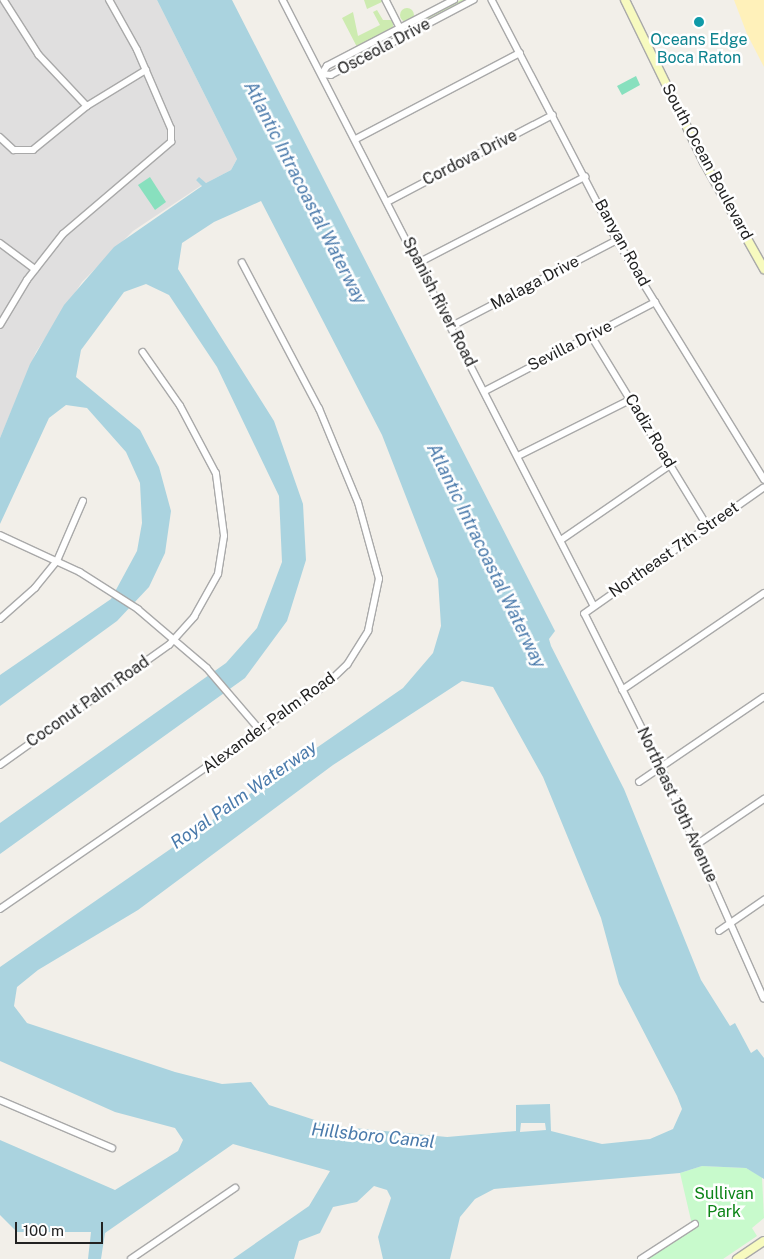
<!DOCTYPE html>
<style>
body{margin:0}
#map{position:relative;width:764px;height:1259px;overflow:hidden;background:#f2efe9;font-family:"Public Sans",sans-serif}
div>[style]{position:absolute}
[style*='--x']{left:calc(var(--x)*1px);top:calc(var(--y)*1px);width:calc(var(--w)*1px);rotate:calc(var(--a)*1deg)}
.residential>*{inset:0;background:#e0dfdf}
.grass>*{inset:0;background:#cdebb0}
.round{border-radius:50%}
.sand>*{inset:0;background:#fff1ba}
.park>*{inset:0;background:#c8facc}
.pitch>*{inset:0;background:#88e0be}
.water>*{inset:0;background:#aad3df}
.roads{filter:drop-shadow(1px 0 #a9a9a9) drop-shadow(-1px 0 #a9a9a9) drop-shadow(0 1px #a9a9a9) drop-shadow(0 -1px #a9a9a9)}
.minor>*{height:5.5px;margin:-2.75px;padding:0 2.75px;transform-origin:2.75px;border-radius:2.75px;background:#fff}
.secondary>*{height:8px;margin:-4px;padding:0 4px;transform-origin:4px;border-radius:4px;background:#f7fabf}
.dots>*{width:14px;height:14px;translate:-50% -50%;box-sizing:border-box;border:2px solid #fff;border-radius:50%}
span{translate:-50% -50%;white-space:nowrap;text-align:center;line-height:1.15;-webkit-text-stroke:5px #fff;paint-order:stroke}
.culture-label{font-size:16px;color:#0d838f}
.street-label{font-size:16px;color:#222}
.park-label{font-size:16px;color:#0c8416}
.water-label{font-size:18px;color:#4a7aab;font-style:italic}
.scale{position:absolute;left:15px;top:1222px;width:88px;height:22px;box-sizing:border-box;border:2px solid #222;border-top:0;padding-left:6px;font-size:15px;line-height:18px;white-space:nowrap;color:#222;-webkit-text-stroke:4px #fff;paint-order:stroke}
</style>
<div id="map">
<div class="residential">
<div style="clip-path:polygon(0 0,157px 0,237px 159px,231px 170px,206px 183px,196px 179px,202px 185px,133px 231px,82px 282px,36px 352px,0 438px)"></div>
</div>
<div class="grass">
<div style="clip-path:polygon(364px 0,383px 0,384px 1px,367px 9px)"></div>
<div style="clip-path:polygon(461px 0,466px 0,411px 27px,412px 26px)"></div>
<div class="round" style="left:400px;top:8px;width:14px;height:14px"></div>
<div style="clip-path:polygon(377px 10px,383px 20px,393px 20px,393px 27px,357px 47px,342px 18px,353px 12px,358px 36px,380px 25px,373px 12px)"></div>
<div style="clip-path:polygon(396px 34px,368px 52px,332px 68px,363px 52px)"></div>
</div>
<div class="sand">
<div style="clip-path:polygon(734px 0,764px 0,764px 67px,747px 34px)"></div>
</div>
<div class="park">
<div style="clip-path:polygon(702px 1166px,746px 1168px,762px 1177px,764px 1218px,752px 1228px,757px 1236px,723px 1259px,648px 1259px,693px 1229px,680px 1173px)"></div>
</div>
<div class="pitch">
<div style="clip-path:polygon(636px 76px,640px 85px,622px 95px,617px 86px)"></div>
<div style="clip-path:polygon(150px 177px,166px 202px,155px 210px,138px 185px)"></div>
</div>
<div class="water">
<div style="clip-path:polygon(evenodd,157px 0,232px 0,555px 631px,549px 639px,551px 646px,624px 789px,701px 980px,730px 1026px,735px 1023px,751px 1053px,757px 1049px,764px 1058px,764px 1179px,746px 1168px,702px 1166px,680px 1173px,494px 1189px,475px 1199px,460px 1217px,450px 1259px,383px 1259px,378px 1237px,391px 1198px,387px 1190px,374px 1186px,357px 1202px,333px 1207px,320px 1233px,299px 1241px,294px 1259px,233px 1259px,309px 1206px,330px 1171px,233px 1144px,105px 1233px,101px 1259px,88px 1259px,91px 1232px,17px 1232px,0 1215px,0 1140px,115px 1190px,178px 1151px,183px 1140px,175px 1128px,115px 1112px,0 1061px,0 967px,403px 688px,433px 653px,441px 626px,438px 579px,382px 435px,261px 201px,214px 222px,182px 243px,178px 269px,274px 421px,303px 504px,306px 560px,287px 621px,245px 678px,0 854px,0 823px,226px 663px,257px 628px,282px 562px,279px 496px,217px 367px,169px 295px,146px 284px,124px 292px,81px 350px,76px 377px,140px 430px,159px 467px,171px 511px,165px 553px,149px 587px,117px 621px,0 706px,0 675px,111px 599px,137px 551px,142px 523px,140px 483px,126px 452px,87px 408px,66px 405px,49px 418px,0 524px,0 438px,30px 364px,64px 305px,114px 247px,202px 186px,196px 180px,199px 177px,206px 183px,231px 170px,237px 159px,157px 0,462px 681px,493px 687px,543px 777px,601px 918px,619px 984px,677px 1096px,682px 1109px,673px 1129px,650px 1139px,602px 1144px,551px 1131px,550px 1104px,516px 1105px,516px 1131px,447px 1137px,333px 1126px,269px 1105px,251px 1082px,222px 1084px,175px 1072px,27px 1023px,14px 1006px,17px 987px,38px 970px,138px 910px,333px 765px,462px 681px,157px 0,545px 1123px,546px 1130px,520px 1132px,521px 1123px,545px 1123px)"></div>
</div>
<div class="roads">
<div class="minor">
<div style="--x:4;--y:0;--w:65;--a:57.5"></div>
<div style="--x:39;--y:55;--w:70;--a:46.7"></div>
<div style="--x:283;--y:0;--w:681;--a:62.83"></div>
<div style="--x:386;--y:0;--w:35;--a:63"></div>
<div style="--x:492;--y:0;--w:271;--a:62.5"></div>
<div style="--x:617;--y:240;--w:281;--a:58.4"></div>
<div style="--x:322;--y:74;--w:9;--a:6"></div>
<div style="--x:331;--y:75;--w:161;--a:-27.8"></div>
<div style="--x:322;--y:74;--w:9;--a:-58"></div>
<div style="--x:327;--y:66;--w:143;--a:-27.5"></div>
<div style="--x:0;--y:137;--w:19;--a:43"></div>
<div style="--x:14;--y:150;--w:19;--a:0"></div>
<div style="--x:33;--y:150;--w:70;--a:-39.2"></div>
<div style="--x:87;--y:106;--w:69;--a:-31.4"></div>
<div style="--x:356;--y:139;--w:185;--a:-27.7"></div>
<div style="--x:387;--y:202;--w:187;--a:-27.7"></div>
<div style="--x:0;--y:243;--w:44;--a:36.6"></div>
<div style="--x:420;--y:262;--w:186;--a:-27.3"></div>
<div style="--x:0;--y:325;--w:52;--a:-59"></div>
<div style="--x:27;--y:280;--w:58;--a:-52"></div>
<div style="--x:63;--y:234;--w:142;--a:-40.4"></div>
<div style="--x:171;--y:142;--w:13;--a:-90"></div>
<div style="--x:171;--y:129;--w:86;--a:-113.3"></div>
<div style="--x:137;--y:50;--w:57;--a:-119.2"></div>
<div style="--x:452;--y:326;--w:186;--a:-27.5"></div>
<div style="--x:591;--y:335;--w:225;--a:58.6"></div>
<div style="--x:485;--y:391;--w:192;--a:-27.6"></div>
<div style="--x:518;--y:456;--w:125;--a:-26.6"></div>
<div style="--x:764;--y:488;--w:219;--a:144.9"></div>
<div style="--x:585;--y:614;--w:170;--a:63.4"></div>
<div style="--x:661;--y:766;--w:254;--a:66.1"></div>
<div style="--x:0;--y:535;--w:88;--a:24.8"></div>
<div style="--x:80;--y:572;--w:69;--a:32.5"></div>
<div style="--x:138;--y:609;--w:91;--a:40.5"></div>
<div style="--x:207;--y:668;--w:83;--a:49.4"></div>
<div style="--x:561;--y:540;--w:132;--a:-34.5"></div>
<div style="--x:0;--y:619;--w:47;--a:-41.5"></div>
<div style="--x:35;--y:588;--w:35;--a:-51"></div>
<div style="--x:57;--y:561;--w:65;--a:-66.6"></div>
<div style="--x:622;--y:690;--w:172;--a:-34.3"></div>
<div style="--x:0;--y:765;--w:207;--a:-35.4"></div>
<div style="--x:169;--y:645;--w:38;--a:-48"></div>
<div style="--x:194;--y:617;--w:49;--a:-60.8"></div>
<div style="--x:218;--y:574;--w:38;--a:-81"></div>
<div style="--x:224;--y:536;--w:63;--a:-97.4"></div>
<div style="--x:216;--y:474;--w:77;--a:-117.9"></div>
<div style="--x:180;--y:406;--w:65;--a:-124.9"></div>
<div style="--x:639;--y:782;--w:151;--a:-34.2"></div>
<div style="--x:696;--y:845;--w:82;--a:-34.1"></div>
<div style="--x:0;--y:909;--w:397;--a:-34.5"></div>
<div style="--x:327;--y:684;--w:28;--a:-44"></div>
<div style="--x:347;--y:665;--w:40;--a:-58"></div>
<div style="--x:368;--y:631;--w:53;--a:-78.1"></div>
<div style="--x:379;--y:579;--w:79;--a:-105.4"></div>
<div style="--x:358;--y:503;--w:102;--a:-112.5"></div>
<div style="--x:319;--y:409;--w:165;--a:-117.8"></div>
<div style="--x:719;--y:931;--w:55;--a:-34.6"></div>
<div style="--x:0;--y:1100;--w:122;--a:23.2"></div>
<div style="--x:131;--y:1259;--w:126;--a:-34.3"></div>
<div style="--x:641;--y:1259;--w:64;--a:-32.9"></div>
</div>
<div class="secondary">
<div style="--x:625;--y:0;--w:180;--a:64"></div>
<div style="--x:704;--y:162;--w:123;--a:60.7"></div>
<div style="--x:737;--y:1259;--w:32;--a:-34"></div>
</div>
</div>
<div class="dots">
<div style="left:699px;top:22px;background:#0f9aa8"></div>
</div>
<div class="culture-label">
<span style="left:699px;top:49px">Oceans Edge<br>Boca Raton</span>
</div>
<div class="street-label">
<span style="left:384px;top:47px;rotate:-28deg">Osceola Drive</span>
<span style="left:470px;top:158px;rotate:-27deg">Cordova Drive</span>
<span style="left:707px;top:162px;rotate:62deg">South Ocean Boulevard</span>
<span style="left:622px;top:243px;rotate:61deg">Banyan Road</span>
<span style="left:535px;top:283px;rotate:-28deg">Malaga Drive</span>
<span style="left:439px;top:302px;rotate:63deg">Spanish River Road</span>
<span style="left:570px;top:346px;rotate:-27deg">Sevilla Drive</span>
<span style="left:650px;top:431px;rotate:59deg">Cadiz Road</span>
<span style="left:674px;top:550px;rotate:-35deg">Northeast 7th Street</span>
<span style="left:88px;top:702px;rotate:-35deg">Coconut Palm Road</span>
<span style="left:269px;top:723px;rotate:-36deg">Alexander Palm Road</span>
<span style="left:677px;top:805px;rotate:65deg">Northeast 19th Avenue</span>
</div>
<div class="park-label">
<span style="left:724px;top:1203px">Sullivan<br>Park</span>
</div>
<div class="water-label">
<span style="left:305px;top:193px;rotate:63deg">Atlantic Intracoastal Waterway</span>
<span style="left:486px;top:556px;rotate:64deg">Atlantic Intracoastal Waterway</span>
<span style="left:244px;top:795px;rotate:-35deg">Royal Palm Waterway</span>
<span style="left:373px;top:1136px;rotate:6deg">Hillsboro Canal</span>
</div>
<div class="scale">100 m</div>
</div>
